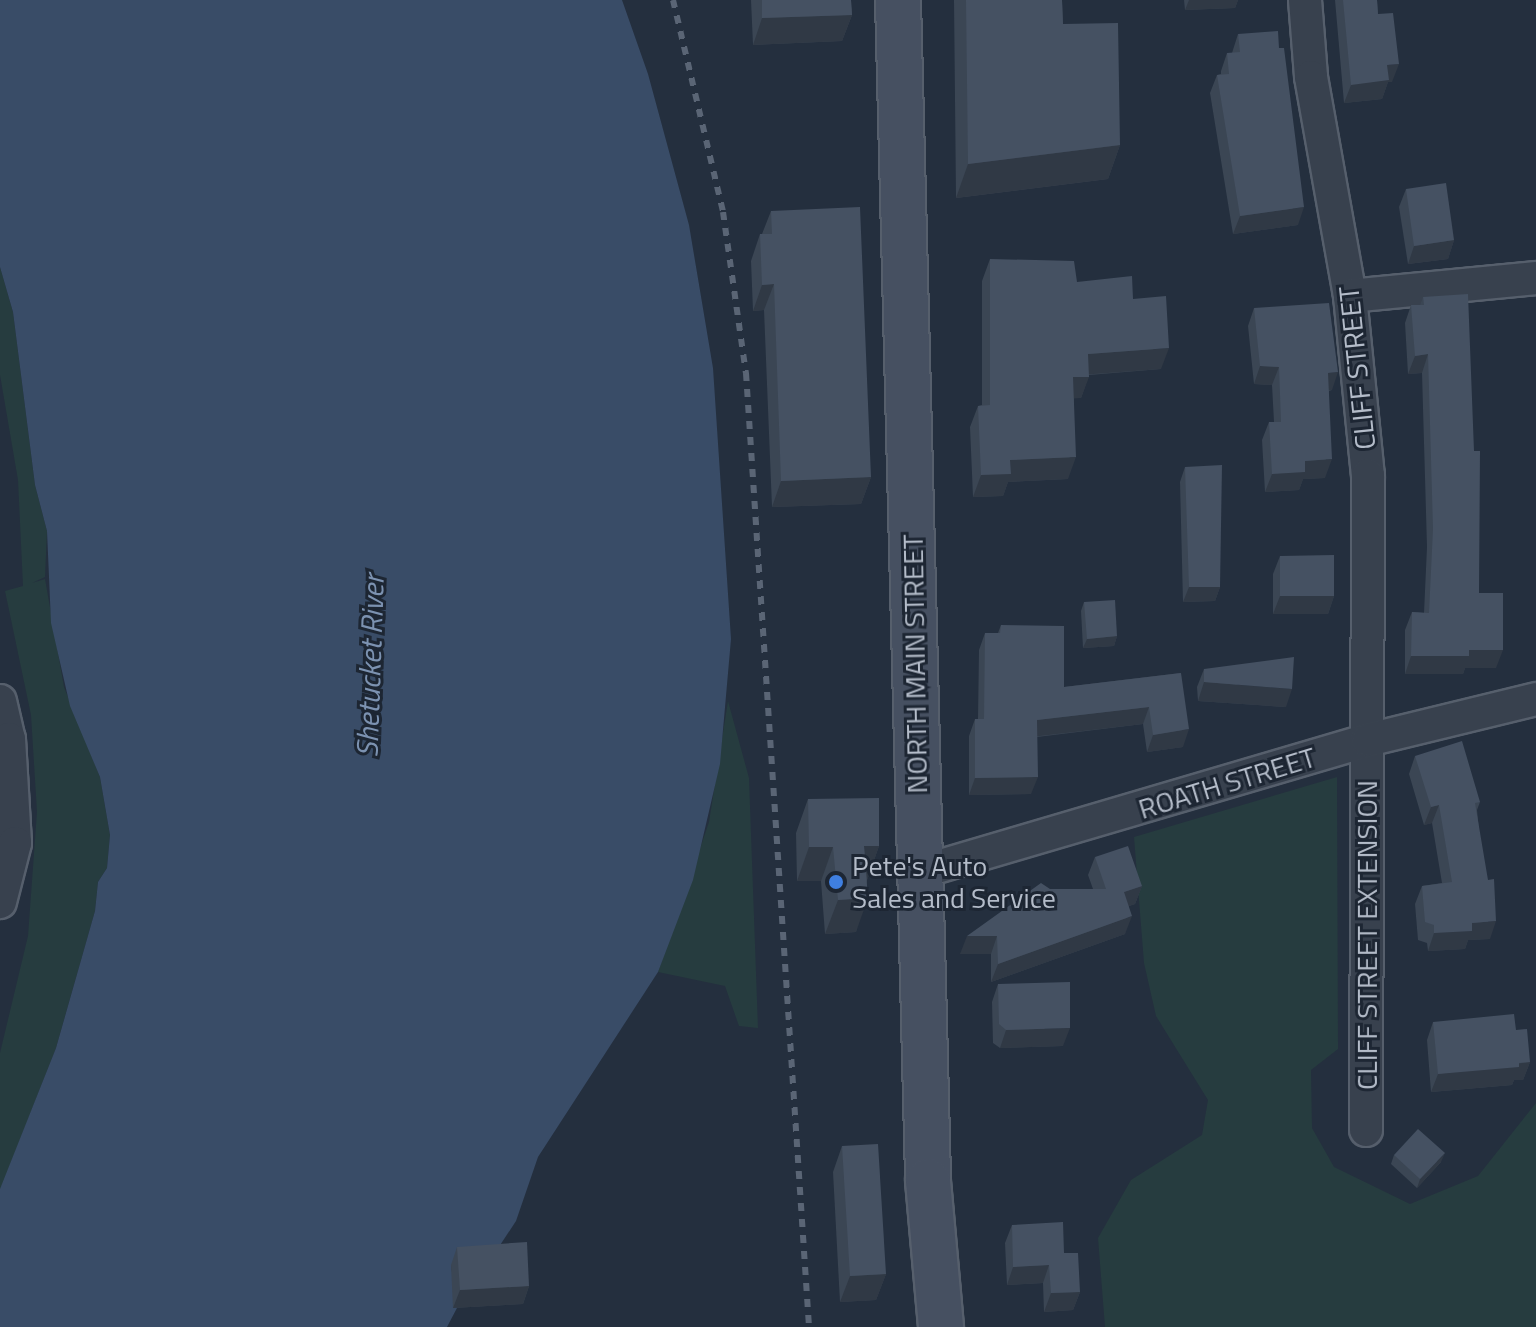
<!DOCTYPE html>
<style>
body{margin:0}
#map{position:relative;width:1536px;height:1327px;overflow:hidden;background:#242f3e;font-family:"Titillium Web",sans-serif}
div>[style]{position:absolute}
[style*='--x']{left:calc(var(--x)*1px);top:calc(var(--y)*1px);width:calc(var(--w)*1px);rotate:calc(var(--a)*1deg)}
.green>*{inset:0;background:#263c3f}
.water>*{inset:0;background:#394c67}
.roads{filter:drop-shadow(2px 0 #565f6c) drop-shadow(-2px 0 #565f6c) drop-shadow(0 2px #565f6c) drop-shadow(0 -2px #565f6c)}
.minor>*{height:32px;margin:-16px;padding:0 16px;transform-origin:16px;border-radius:16px;background:#38414e}
.secondary>*{height:44px;margin:-22px;padding:0 22px;transform-origin:22px;border-radius:22px;background:#465061}
.rail>*{height:6px;margin-top:-3px;transform-origin:0;background:repeating-linear-gradient(90deg,#5a6575 0 8px,transparent 0 16px)}
.wall>*{inset:0;background:#3b4654}
.shaded-wall>*{inset:0;background:#303945}
.building>*{inset:0;background:#455162}
.dots>*{width:22px;height:22px;translate:-50% -50%;box-sizing:border-box;border:4px solid #1d2633;border-radius:50%}
span{translate:-50% -50%;white-space:nowrap;text-align:center;line-height:1.15;-webkit-text-stroke:6px #1d2633;paint-order:stroke}
.street-label{font-size:28px;color:#b4bcc9}
.poi-label{font-size:28px;color:#b4bcc9}
.left{translate:0 -50%;text-align:left}
.water-label{font-size:30px;color:#7c92b1;font-style:italic}
</style>
<div id="map">
<div class="green">
<div style="clip-path:polygon(0 267px,13px 312px,35px 485px,47px 531px,45px 577px,32px 583px,45px 579px,64px 687px,100px 777px,110px 835px,107px 868px,98px 882px,95px 911px,56px 1048px,0 1191px,0 1053px,28px 936px,37px 812px,31px 715px,5px 591px,23px 586px,18px 480px,0 375px)"></div>
<div style="clip-path:polygon(728px 701px,749px 778px,758px 1028px,739px 1026px,725px 986px,658px 972px,709px 822px)"></div>
<div style="clip-path:polygon(1337px 777px,1338px 1049px,1311px 1070px,1312px 1128px,1334px 1167px,1410px 1204px,1478px 1176px,1536px 1103px,1536px 1327px,1105px 1327px,1098px 1238px,1131px 1180px,1202px 1135px,1208px 1100px,1156px 1016px,1144px 963px,1134px 837px)"></div>
</div>
<div class="water">
<div style="clip-path:polygon(0 0,622px 0,648px 74px,689px 225px,713px 368px,731px 639px,720px 764px,693px 880px,658px 972px,538px 1157px,516px 1221px,489px 1262px,451px 1265px,457px 1308px,447px 1327px,0 1327px,0 1189px,56px 1048px,95px 911px,98px 882px,107px 868px,110px 835px,100px 777px,70px 706px,51px 623px,47px 531px,35px 485px,13px 312px,0 267px)"></div>
</div>
<div class="roads">
<div class="minor">
<div style="--x:1305;--y:0;--w:77;--a:85.5"></div>
<div style="--x:1311;--y:77;--w:222;--a:79.9"></div>
<div style="--x:1350;--y:296;--w:180;--a:84.3"></div>
<div style="--x:1368;--y:475;--w:655;--a:90.17"></div>
<div style="--x:1350;--y:296;--w:187;--a:-5.5"></div>
<div style="--x:0;--y:701;--w:39;--a:77"></div>
<div style="--x:9;--y:739;--w:104;--a:86.7"></div>
<div style="--x:15;--y:843;--w:61;--a:104.3"></div>
<div style="--x:920;--y:872;--w:467;--a:-16.4"></div>
<div style="--x:1368;--y:740;--w:173;--a:-13.7"></div>
</div>
<div class="secondary">
<div style="--x:898;--y:0;--w:1181;--a:88.54"></div>
<div style="--x:928;--y:1181;--w:147;--a:84.9"></div>
</div>
</div>
<div class="rail">
<div style="--x:673;--y:0;--w:218;--a:76.7"></div>
<div style="--x:723;--y:212;--w:163;--a:81.9"></div>
<div style="--x:746;--y:373;--w:956;--a:86.22"></div>
</div>
<div class="wall">
<div style="clip-path:polygon(751px 0,851px 0,852px 15px,842px 41px,753px 45px)"></div>
<div style="clip-path:polygon(954px 0,1062px 0,1063px 24px,1120px 145px,1108px 179px,956px 198px)"></div>
<div style="clip-path:polygon(1184px 0,1238px 0,1235px 8px,1185px 10px)"></div>
<div style="clip-path:polygon(1335px 0,1377px 0,1378px 14px,1392px 82px,1388px 82px,1382px 99px,1344px 103px)"></div>
<div style="clip-path:polygon(1238px 34px,1298px 225px,1233px 234px,1210px 93px,1217px 75px,1221px 74px,1221px 71px,1227px 53px,1232px 53px)"></div>
<div style="clip-path:polygon(1406px 189px,1454px 240px,1448px 259px,1408px 264px,1399px 207px)"></div>
<div style="clip-path:polygon(771px 211px,871px 477px,861px 504px,772px 507px,764px 310px,753px 311px,751px 261px,760px 234px,762px 234px)"></div>
<div style="clip-path:polygon(990px 259px,1077px 282px,1133px 299px,1161px 369px,1089px 375px,1081px 398px,1074px 398px,1068px 479px,1008px 482px,1003px 496px,973px 497px,970px 427px,978px 406px,982px 405px,982px 281px)"></div>
<div style="clip-path:polygon(1423px 297px,1479px 593px,1496px 668px,1465px 668px,1463px 674px,1405px 674px,1405px 630px,1412px 612px,1424px 613px,1427px 547px,1422px 373px,1408px 374px,1405px 323px,1411px 305px,1420px 305px)"></div>
<div style="clip-path:polygon(1254px 308px,1332px 390px,1329px 391px,1325px 478px,1303px 479px,1299px 490px,1265px 492px,1262px 440px,1269px 422px,1274px 422px,1272px 385px,1254px 384px,1248px 326px)"></div>
<div style="clip-path:polygon(1185px 467px,1220px 587px,1215px 601px,1183px 602px,1180px 482px)"></div>
<div style="clip-path:polygon(1280px 556px,1334px 596px,1328px 614px,1273px 614px,1273px 574px)"></div>
<div style="clip-path:polygon(1084px 602px,1117px 636px,1114px 646px,1083px 648px,1081px 611px)"></div>
<div style="clip-path:polygon(1001px 625px,1064px 687px,1181px 673px,1183px 747px,1147px 752px,1143px 724px,1037px 737px,1031px 794px,969px 795px,969px 736px,975px 719px,978px 719px,979px 650px,985px 633px,998px 633px)"></div>
<div style="clip-path:polygon(1204px 669px,1286px 707px,1198px 701px,1197px 687px)"></div>
<div style="clip-path:polygon(1415px 756px,1480px 802px,1477px 810px,1490px 939px,1468px 940px,1465px 949px,1428px 951px,1427px 943px,1418px 940px,1415px 904px,1422px 886px,1442px 883px,1432px 823px,1424px 825px,1409px 774px)"></div>
<div style="clip-path:polygon(808px 799px,879px 846px,867px 880px,856px 932px,825px 934px,821px 881px,797px 881px,796px 833px)"></div>
<div style="clip-path:polygon(1095px 857px,1142px 886px,1135px 904px,1129px 906px,1125px 934px,991px 982px,991px 954px,960px 954px,1050px 889px,1093px 889px,1088px 875px)"></div>
<div style="clip-path:polygon(998px 984px,1063px 1046px,1000px 1048px,993px 1043px,992px 1002px)"></div>
<div style="clip-path:polygon(1433px 1022px,1516px 1030px,1530px 1062px,1523px 1080px,1514px 1080px,1512px 1085px,1431px 1092px,1427px 1040px)"></div>
<div style="clip-path:polygon(842px 1146px,886px 1274px,876px 1300px,840px 1302px,833px 1172px)"></div>
<div style="clip-path:polygon(1394px 1155px,1441px 1162px,1417px 1188px,1391px 1164px)"></div>
<div style="clip-path:polygon(1012px 1225px,1064px 1253px,1080px 1292px,1073px 1310px,1044px 1312px,1043px 1283px,1007px 1285px,1005px 1243px)"></div>
<div style="clip-path:polygon(457px 1247px,529px 1286px,523px 1304px,453px 1308px,451px 1265px)"></div>
</div>
<div class="shaded-wall">
<div style="clip-path:polygon(1189px 0,1238px 0,1235px 8px,1185px 10px)"></div>
<div style="clip-path:polygon(852px 15px,842px 41px,753px 45px,762px 18px)"></div>
<div style="clip-path:polygon(1399px 64px,1392px 82px,1388px 82px,1382px 99px,1344px 103px,1351px 85px,1387px 65px)"></div>
<div style="clip-path:polygon(1120px 145px,1108px 179px,956px 198px,968px 164px)"></div>
<div style="clip-path:polygon(1304px 207px,1298px 225px,1233px 234px,1240px 216px)"></div>
<div style="clip-path:polygon(1454px 240px,1448px 259px,1408px 264px,1414px 246px)"></div>
<div style="clip-path:polygon(774px 284px,764px 310px,753px 311px,762px 285px)"></div>
<div style="clip-path:polygon(1169px 348px,1161px 369px,1080px 375px,1088px 354px)"></div>
<div style="clip-path:polygon(1428px 354px,1422px 373px,1408px 374px,1415px 356px)"></div>
<div style="clip-path:polygon(1260px 366px,1279px 367px,1272px 385px,1254px 384px)"></div>
<div style="clip-path:polygon(1338px 372px,1332px 390px,1322px 391px,1328px 373px)"></div>
<div style="clip-path:polygon(1073px 377px,1089px 377px,1081px 398px,1065px 399px)"></div>
<div style="clip-path:polygon(1076px 457px,1068px 479px,1008px 482px,1003px 496px,973px 497px,981px 475px,1010px 460px)"></div>
<div style="clip-path:polygon(1332px 459px,1325px 478px,1303px 479px,1299px 490px,1265px 492px,1272px 474px,1305px 461px)"></div>
<div style="clip-path:polygon(871px 477px,861px 504px,772px 507px,781px 481px)"></div>
<div style="clip-path:polygon(1189px 587px,1220px 587px,1215px 601px,1183px 602px)"></div>
<div style="clip-path:polygon(1280px 596px,1334px 596px,1328px 614px,1273px 614px)"></div>
<div style="clip-path:polygon(1117px 636px,1114px 646px,1083px 648px,1087px 639px)"></div>
<div style="clip-path:polygon(1469px 650px,1503px 650px,1496px 668px,1465px 668px,1463px 674px,1405px 674px,1411px 656px)"></div>
<div style="clip-path:polygon(1204px 682px,1292px 689px,1286px 707px,1198px 701px)"></div>
<div style="clip-path:polygon(1149px 707px,1143px 724px,1031px 737px,1037px 720px)"></div>
<div style="clip-path:polygon(1189px 729px,1183px 747px,1147px 752px,1153px 735px)"></div>
<div style="clip-path:polygon(1038px 777px,1031px 794px,969px 795px,975px 778px)"></div>
<div style="clip-path:polygon(1439px 805px,1432px 823px,1424px 825px,1431px 807px)"></div>
<div style="clip-path:polygon(864px 846px,879px 846px,867px 880px)"></div>
<div style="clip-path:polygon(809px 847px,833px 847px,821px 881px,797px 881px)"></div>
<div style="clip-path:polygon(1142px 886px,1135px 904px,1117px 910px,1124px 892px)"></div>
<div style="clip-path:polygon(868px 898px,856px 932px,825px 934px,838px 900px)"></div>
<div style="clip-path:polygon(1132px 916px,1125px 934px,991px 982px,998px 964px)"></div>
<div style="clip-path:polygon(1496px 921px,1490px 939px,1468px 940px,1465px 949px,1428px 951px,1434px 933px,1472px 923px)"></div>
<div style="clip-path:polygon(967px 936px,997px 936px,991px 954px,960px 954px)"></div>
<div style="clip-path:polygon(1070px 1028px,1063px 1046px,1000px 1048px,1006px 1030px)"></div>
<div style="clip-path:polygon(1530px 1062px,1523px 1080px,1514px 1080px,1512px 1085px,1431px 1092px,1438px 1074px)"></div>
<div style="clip-path:polygon(1445px 1153px,1441px 1162px,1417px 1188px,1420px 1179px)"></div>
<div style="clip-path:polygon(1049px 1265px,1043px 1283px,1007px 1285px,1013px 1267px)"></div>
<div style="clip-path:polygon(886px 1274px,876px 1300px,840px 1302px,850px 1276px)"></div>
<div style="clip-path:polygon(529px 1286px,523px 1304px,453px 1308px,460px 1290px)"></div>
<div style="clip-path:polygon(1080px 1292px,1073px 1310px,1044px 1312px,1051px 1293px)"></div>
</div>
<div class="building">
<div style="clip-path:polygon(762px 0,851px 0,852px 15px,762px 18px)"></div>
<div style="clip-path:polygon(966px 0,1062px 0,1063px 24px,1118px 23px,1120px 145px,968px 164px)"></div>
<div style="clip-path:polygon(1343px 0,1377px 0,1378px 14px,1393px 13px,1399px 64px,1387px 65px,1389px 80px,1351px 85px)"></div>
<div style="clip-path:polygon(1278px 31px,1279px 48px,1284px 48px,1304px 207px,1240px 216px,1217px 75px,1229px 74px,1227px 53px,1240px 52px,1238px 34px)"></div>
<div style="clip-path:polygon(1446px 183px,1454px 240px,1414px 246px,1406px 189px)"></div>
<div style="clip-path:polygon(860px 207px,871px 477px,781px 481px,774px 284px,762px 285px,760px 234px,772px 234px,771px 211px)"></div>
<div style="clip-path:polygon(990px 259px,1074px 261px,1077px 282px,1132px 276px,1133px 299px,1166px 296px,1169px 348px,1088px 354px,1089px 377px,1073px 377px,1076px 457px,1010px 460px,1011px 474px,981px 475px,978px 406px,990px 405px)"></div>
<div style="clip-path:polygon(1468px 294px,1474px 451px,1480px 451px,1479px 593px,1503px 593px,1503px 650px,1469px 650px,1469px 656px,1411px 656px,1412px 612px,1429px 613px,1433px 529px,1428px 354px,1415px 356px,1411px 305px,1424px 305px,1423px 297px)"></div>
<div style="clip-path:polygon(1329px 303px,1338px 372px,1328px 373px,1332px 459px,1305px 461px,1305px 472px,1272px 474px,1269px 422px,1281px 422px,1279px 367px,1260px 366px,1254px 308px)"></div>
<div style="clip-path:polygon(1222px 465px,1220px 587px,1189px 587px,1185px 467px)"></div>
<div style="clip-path:polygon(1334px 555px,1334px 596px,1280px 596px,1280px 556px)"></div>
<div style="clip-path:polygon(1115px 600px,1117px 636px,1087px 639px,1084px 602px)"></div>
<div style="clip-path:polygon(1001px 625px,1064px 626px,1064px 687px,1181px 673px,1189px 729px,1153px 735px,1149px 707px,1037px 720px,1038px 777px,975px 778px,975px 719px,984px 719px,985px 633px,1000px 633px)"></div>
<div style="clip-path:polygon(1294px 657px,1292px 689px,1204px 682px,1204px 669px)"></div>
<div style="clip-path:polygon(1462px 741px,1480px 802px,1475px 803px,1488px 880px,1494px 879px,1496px 921px,1472px 923px,1472px 931px,1434px 933px,1434px 925px,1425px 922px,1422px 886px,1452px 882px,1439px 805px,1431px 807px,1415px 756px)"></div>
<div style="clip-path:polygon(879px 798px,879px 846px,864px 846px,868px 898px,838px 900px,833px 847px,809px 847px,808px 799px)"></div>
<div style="clip-path:polygon(1128px 846px,1142px 886px,1124px 892px,1132px 916px,998px 964px,997px 936px,967px 936px,1041px 883px,1050px 889px,1106px 889px,1095px 857px)"></div>
<div style="clip-path:polygon(1070px 982px,1070px 1028px,1006px 1030px,999px 1024px,998px 984px)"></div>
<div style="clip-path:polygon(1514px 1014px,1516px 1030px,1527px 1029px,1530px 1062px,1519px 1063px,1519px 1067px,1438px 1074px,1433px 1022px)"></div>
<div style="clip-path:polygon(1418px 1129px,1445px 1153px,1420px 1179px,1394px 1155px)"></div>
<div style="clip-path:polygon(878px 1144px,886px 1274px,850px 1276px,842px 1146px)"></div>
<div style="clip-path:polygon(1063px 1222px,1064px 1253px,1078px 1253px,1080px 1292px,1051px 1293px,1049px 1265px,1013px 1267px,1012px 1225px)"></div>
<div style="clip-path:polygon(527px 1242px,529px 1286px,460px 1290px,457px 1247px)"></div>
</div>
<div class="dots">
<div style="left:836px;top:882px;background:#3f7fe0"></div>
</div>
<div class="street-label">
<span style="left:1357px;top:368px;rotate:-96deg">CLIFF STREET</span>
<span style="left:915px;top:664px;rotate:-91deg">NORTH MAIN STREET</span>
<span style="left:1227px;top:783px;rotate:-17deg">ROATH STREET</span>
<span style="left:1367px;top:935px;rotate:-90deg">CLIFF STREET EXTENSION</span>
</div>
<div class="poi-label">
<span class="left" style="left:852px;top:882px">Pete's Auto<br>Sales and Service</span>
</div>
<div class="water-label">
<span style="left:370px;top:666px;rotate:-88deg">Shetucket River</span>
</div>
</div>
